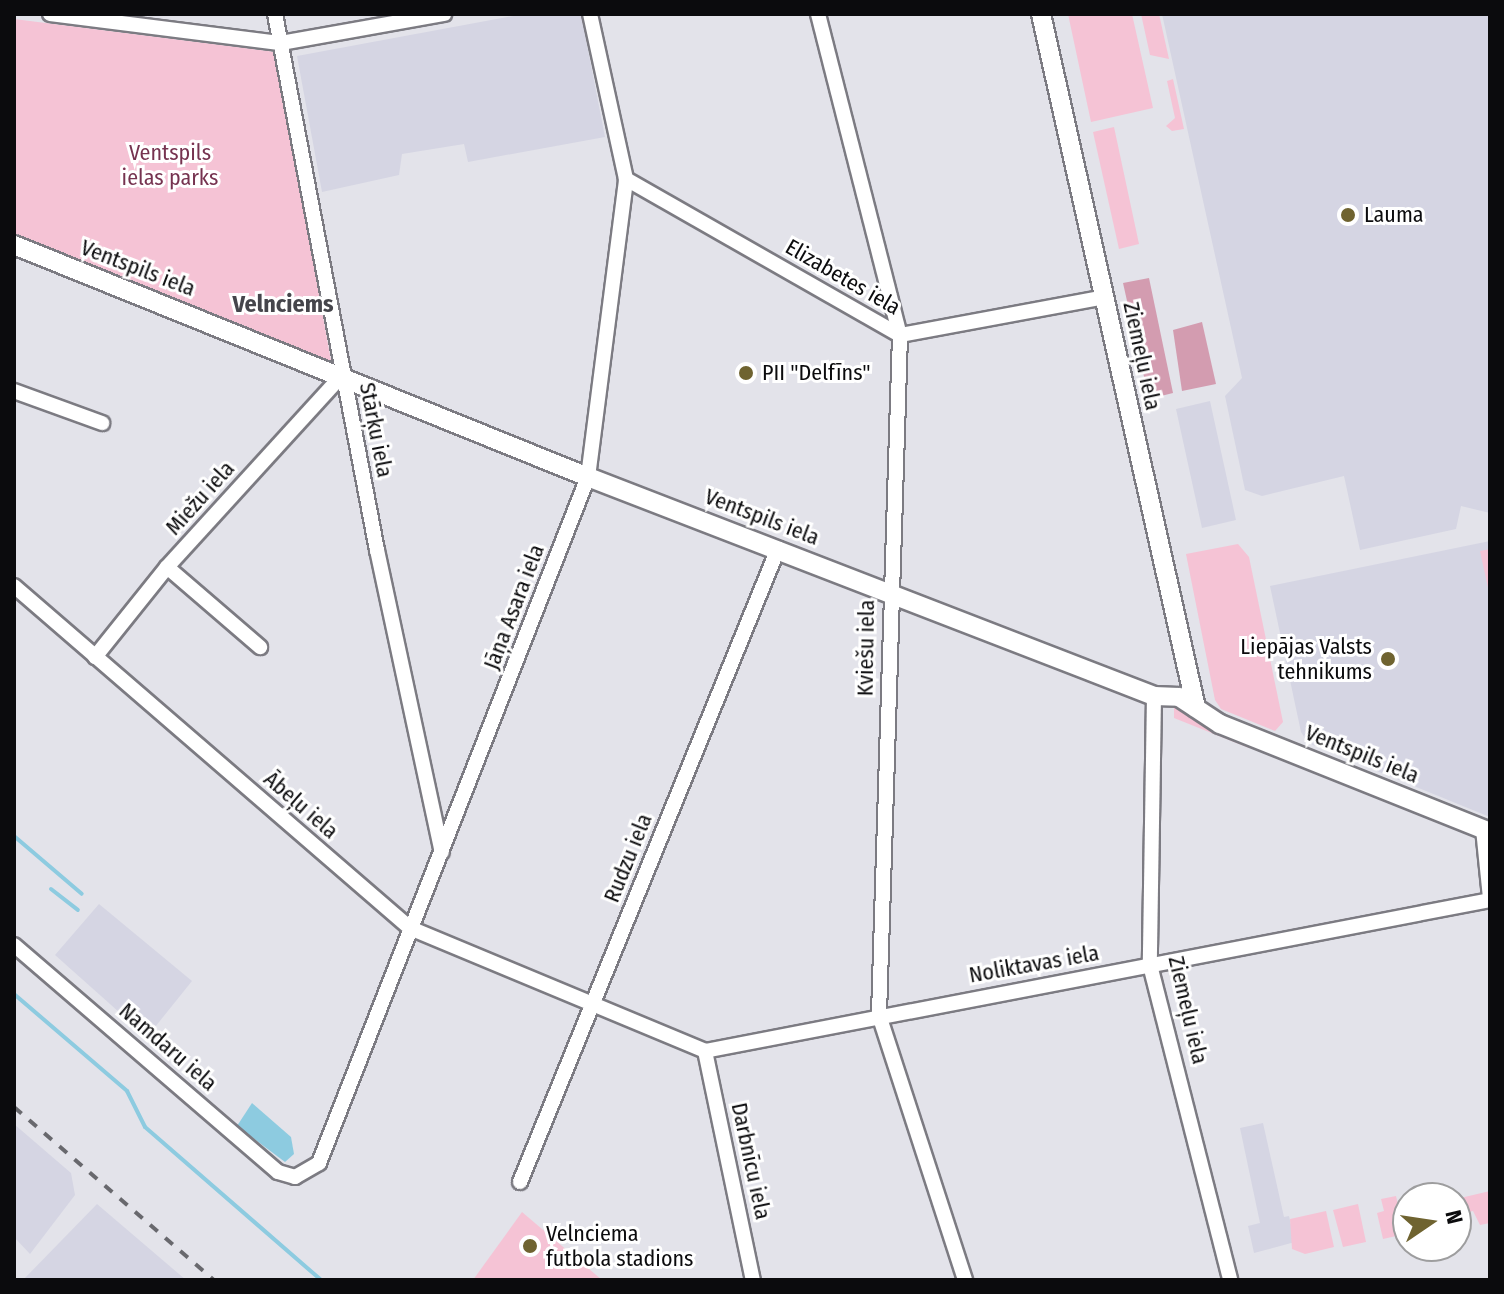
<!DOCTYPE html>
<meta charset="utf-8">
<style>
body{margin:0}
#map{position:relative;width:1504px;height:1294px;overflow:hidden;background:#e3e3ea;font-family:"Fira Sans Condensed",sans-serif}
div>[style]{position:absolute}
[style*='--x']{left:calc(var(--x)*1px);top:calc(var(--y)*1px);width:calc(var(--w)*1px);rotate:calc(var(--a)*1deg)}
.built>*{inset:0;background:#d5d5e3}
.green>*{inset:0;background:#f5c3d5}
.forest>*{inset:0;background:#d39cb0}
.water>*{inset:0;background:#8dcbe0}
.stream>*{height:4px;margin:-2px;padding:0 2px;transform-origin:2px;border-radius:2px;background:#8dcbe0}
.roads{filter:drop-shadow(2px 0 #7c7b82) drop-shadow(-2px 0 #7c7b82) drop-shadow(0 2px #7c7b82) drop-shadow(0 -2px #7c7b82)}
.minor>*{height:14px;margin:-7px;padding:0 7px;transform-origin:7px;border-radius:7px;background:#fff}
.tertiary>*{height:18px;margin:-9px;padding:0 9px;transform-origin:9px;border-radius:9px;background:#fff}
.rail>*{height:4px;margin-top:-2px;transform-origin:0;background:repeating-linear-gradient(90deg,#68686d 0 10px,transparent 0 20px)}
.dots>*{width:22px;height:22px;translate:-50% -50%;box-sizing:border-box;border:4px solid #fff;border-radius:50%}
span{translate:-50% -50%;white-space:nowrap;text-align:center;line-height:1.15;-webkit-text-stroke:6px #fff;paint-order:stroke}
.park-label{font-size:22px;color:#763350}
.poi-label{font-size:22px;color:#0b0b0d}
.left{translate:0 -50%;text-align:left}
.right{translate:-100% -50%;text-align:right}
.street-label{font-size:22px;color:#0b0b0d}
.neighbourhood-label{font-size:24px;color:#45454b;font-weight:700}
.frame{position:absolute;inset:0;border:16px solid #0b0b0d;pointer-events:none}
.north{position:absolute;left:1392px;top:1182px;width:80px;height:80px;box-sizing:border-box;background:#fff;border:2px solid #9d9d9e;border-radius:50%;rotate:77deg;font-size:22px;font-weight:700;line-height:32px;text-align:center;color:#0b0b0d}
.north::after{content:'';display:block;margin:auto;width:28px;height:36px;background:#6f6330;clip-path:polygon(50% 0,100% 100%,50% 72%,0 100%)}
</style>
<div id="map">
<div class="built">
<div style="clip-path:polygon(524px 14px,581px 14px,605px 137px,468px 162px,464px 144px,402px 154px,399px 175px,322px 192px,297px 56px)"></div>
<div style="clip-path:polygon(1162px 14px,1490px 14px,1490px 513px,1461px 506px,1456px 529px,1360px 550px,1344px 476px,1262px 496px,1245px 490px,1225px 396px,1242px 378px)"></div>
<div style="clip-path:polygon(1210px 401px,1236px 520px,1202px 528px,1176px 409px)"></div>
<div style="clip-path:polygon(1490px 541px,1490px 817px,1308px 743px,1301px 732px,1270px 586px)"></div>
<div style="clip-path:polygon(99px 904px,192px 981px,147px 1037px,55px 955px)"></div>
<div style="clip-path:polygon(1263px 1123px,1284px 1217px,1289px 1216px,1295px 1242px,1254px 1253px,1248px 1226px,1260px 1223px,1240px 1128px)"></div>
<div style="clip-path:polygon(14px 1124px,71px 1173px,75px 1195px,30px 1254px,14px 1237px)"></div>
<div style="clip-path:polygon(97px 1204px,186px 1280px,23px 1280px)"></div>
</div>
<div class="green">
<div style="clip-path:polygon(1068px 14px,1132px 14px,1153px 108px,1091px 122px)"></div>
<div style="clip-path:polygon(1141px 14px,1159px 14px,1169px 59px,1150px 55px)"></div>
<div style="clip-path:polygon(14px 19px,275px 52px,331px 361px,14px 238px)"></div>
<div style="clip-path:polygon(1173px 79px,1184px 129px,1172px 131px,1166px 126px,1175px 118px,1167px 81px)"></div>
<div style="clip-path:polygon(1114px 127px,1139px 244px,1119px 249px,1093px 132px)"></div>
<div style="clip-path:polygon(1238px 544px,1249px 557px,1283px 722px,1275px 731px,1221px 709px,1215px 700px,1186px 554px)"></div>
<div style="clip-path:polygon(1490px 549px,1490px 597px,1480px 551px)"></div>
<div style="clip-path:polygon(1174px 703px,1207px 726px,1251px 744px,1249px 748px,1174px 718px)"></div>
<div style="clip-path:polygon(1490px 1191px,1490px 1223px,1480px 1225px,1473px 1211px,1456px 1215px,1456px 1199px)"></div>
<div style="clip-path:polygon(1396px 1196px,1405px 1234px,1383px 1239px,1377px 1213px,1384px 1211px,1381px 1199px)"></div>
<div style="clip-path:polygon(1358px 1204px,1366px 1242px,1343px 1247px,1333px 1210px)"></div>
<div style="clip-path:polygon(1326px 1211px,1334px 1247px,1305px 1254px,1292px 1249px,1290px 1219px)"></div>
<div style="clip-path:polygon(522px 1212px,602px 1280px,473px 1280px)"></div>
</div>
<div class="forest">
<div style="clip-path:polygon(1149px 278px,1173px 393px,1149px 399px,1123px 283px)"></div>
<div style="clip-path:polygon(1202px 322px,1216px 384px,1182px 391px,1173px 330px)"></div>
</div>
<div class="water">
<div style="clip-path:polygon(252px 1103px,291px 1137px,294px 1154px,285px 1162px,237px 1126px)"></div>
</div>
<div class="stream">
<div style="--x:14;--y:836;--w:89;--a:40.5"></div>
<div style="--x:51;--y:889;--w:34;--a:38"></div>
<div style="--x:14;--y:994;--w:149;--a:40.6"></div>
<div style="--x:127;--y:1091;--w:40;--a:63.4"></div>
<div style="--x:145;--y:1127;--w:233;--a:41"></div>
</div>
<div class="roads">
<div class="minor">
<div style="--x:50;--y:14;--w:233;--a:7.2"></div>
<div style="--x:281;--y:43;--w:166;--a:-10.1"></div>
<div style="--x:275;--y:14;--w:546;--a:79.23"></div>
<div style="--x:377;--y:550;--w:309;--a:77.9"></div>
<div style="--x:818;--y:14;--w:331;--a:75.7"></div>
<div style="--x:900;--y:335;--w:680;--a:91.77"></div>
<div style="--x:879;--y:1015;--w:279;--a:72"></div>
<div style="--x:626;--y:179;--w:315;--a:29.7"></div>
<div style="--x:900;--y:335;--w:208;--a:-10.5"></div>
<div style="--x:14;--y:391;--w:94;--a:20"></div>
<div style="--x:167;--y:567;--w:123;--a:40.7"></div>
<div style="--x:14;--y:586;--w:523;--a:40.82"></div>
<div style="--x:410;--y:928;--w:320;--a:22.6"></div>
<div style="--x:705;--y:1051;--w:799;--a:-10.89"></div>
<div style="--x:95;--y:657;--w:115;--a:-51.3"></div>
<div style="--x:167;--y:567;--w:261;--a:-47.6"></div>
<div style="--x:1154;--y:696;--w:269;--a:90.9"></div>
<div style="--x:1150;--y:965;--w:325;--a:75.7"></div>
<div style="--x:1483;--y:829;--w:69;--a:84.2"></div>
<div style="--x:14;--y:945;--w:348;--a:40.7"></div>
<div style="--x:278;--y:1172;--w:18;--a:16"></div>
<div style="--x:295;--y:1177;--w:28;--a:-30"></div>
<div style="--x:319;--y:1163;--w:737;--a:-68.59"></div>
<div style="--x:588;--y:477;--w:300;--a:-82.7"></div>
<div style="--x:626;--y:179;--w:169;--a:-102.3"></div>
<div style="--x:705;--y:1051;--w:234;--a:78.2"></div>
<div style="--x:520;--y:1182;--w:684;--a:-67.83"></div>
</div>
<div class="tertiary">
<div style="--x:1041;--y:14;--w:711;--a:77.41"></div>
<div style="--x:14;--y:245;--w:619;--a:22.01"></div>
<div style="--x:588;--y:477;--w:607;--a:21.15"></div>
<div style="--x:1154;--y:696;--w:25;--a:2"></div>
<div style="--x:1179;--y:697;--w:49;--a:33.4"></div>
<div style="--x:1220;--y:724;--w:291;--a:21.8"></div>
</div>
</div>
<div class="rail">
<div style="--x:14;--y:1107;--w:264;--a:40.9"></div>
</div>
<div class="dots">
<div style="left:1348px;top:215px;background:#6f6330"></div>
<div style="left:746px;top:373px;background:#6f6330"></div>
<div style="left:1388px;top:659px;background:#6f6330"></div>
<div style="left:530px;top:1246px;background:#6f6330"></div>
</div>
<div class="park-label">
<span style="left:170px;top:165px">Ventspils<br>ielas parks</span>
</div>
<div class="poi-label">
<span class="left" style="left:1364px;top:215px">Lauma</span>
<span class="left" style="left:762px;top:373px">PII "Delfīns"</span>
<span class="right" style="left:1372px;top:659px">Liepājas Valsts<br>tehnikums</span>
<span class="left" style="left:546px;top:1246px">Velnciema<br>futbola stadions</span>
</div>
<div class="street-label">
<span style="left:138px;top:268px;rotate:21deg">Ventspils iela</span>
<span style="left:843px;top:277px;rotate:30deg">Elizabetes iela</span>
<span style="left:1142px;top:356px;rotate:78deg">Ziemeļu iela</span>
<span style="left:376px;top:430px;rotate:79deg">Stārķu iela</span>
<span style="left:200px;top:498px;rotate:-48deg">Miežu iela</span>
<span style="left:762px;top:517px;rotate:21deg">Ventspils iela</span>
<span style="left:514px;top:607px;rotate:-69deg">Jāņa Asara iela</span>
<span style="left:866px;top:648px;rotate:-89deg">Kviešu iela</span>
<span style="left:1362px;top:754px;rotate:22deg">Ventspils iela</span>
<span style="left:301px;top:805px;rotate:41deg">Ābeļu iela</span>
<span style="left:628px;top:858px;rotate:-68deg">Rudzu iela</span>
<span style="left:1034px;top:964px;rotate:-10deg">Noliktavas iela</span>
<span style="left:1188px;top:1010px;rotate:77deg">Ziemeļu iela</span>
<span style="left:168px;top:1047px;rotate:41deg">Namdaru iela</span>
<span style="left:751px;top:1161px;rotate:78deg">Darbnīcu iela</span>
</div>
<div class="neighbourhood-label">
<span style="left:283px;top:305px">Velnciems</span>
</div>
<div class="frame"></div>
<div class="north">N</div>
</div>
